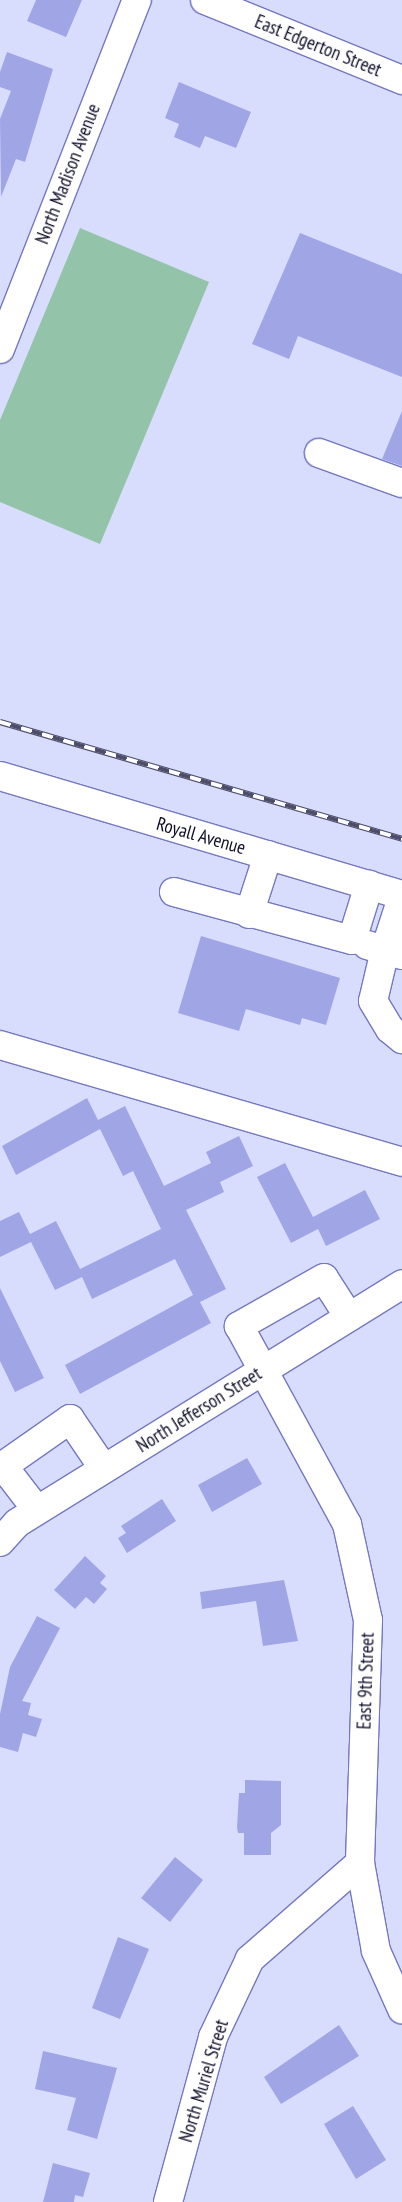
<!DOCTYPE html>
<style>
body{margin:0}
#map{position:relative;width:402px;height:2202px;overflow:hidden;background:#d9ddfd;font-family:"PT Sans Narrow",sans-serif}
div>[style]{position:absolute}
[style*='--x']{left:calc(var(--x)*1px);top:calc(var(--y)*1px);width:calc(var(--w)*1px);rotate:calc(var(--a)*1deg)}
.green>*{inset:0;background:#93c4a9}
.building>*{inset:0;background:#a0a5e6}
.roads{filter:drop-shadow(1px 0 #7478c0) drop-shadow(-1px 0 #7478c0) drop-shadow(0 1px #7478c0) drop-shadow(0 -1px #7478c0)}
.minor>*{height:28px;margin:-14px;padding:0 14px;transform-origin:14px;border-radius:14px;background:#fff}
.rail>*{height:5.5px;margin-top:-2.75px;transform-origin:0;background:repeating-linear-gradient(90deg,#fff 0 11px,#4d4d6a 0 22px);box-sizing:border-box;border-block:1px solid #4d4d6a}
span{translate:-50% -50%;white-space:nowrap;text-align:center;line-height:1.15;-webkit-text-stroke:4.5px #fff;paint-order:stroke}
.street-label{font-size:19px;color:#100f2b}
</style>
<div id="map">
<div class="green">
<div style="clip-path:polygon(80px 228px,209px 282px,100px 544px,0 502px,0 420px)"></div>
</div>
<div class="building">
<div style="clip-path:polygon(36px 0,82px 0,66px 37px,27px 21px)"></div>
<div style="clip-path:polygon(7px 52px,53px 69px,25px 162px,16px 159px,1px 197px,0 119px,11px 91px,0 87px,0 72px)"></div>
<div style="clip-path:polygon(179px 82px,251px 112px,236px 148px,205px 136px,200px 148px,174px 137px,179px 124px,165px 118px)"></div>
<div style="clip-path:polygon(300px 233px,402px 274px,402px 377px,298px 336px,289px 359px,252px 344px)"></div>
<div style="clip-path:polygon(402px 411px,402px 466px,382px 459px)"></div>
<div style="clip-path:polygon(201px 936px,340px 978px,326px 1025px,302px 1018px,300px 1025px,246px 1009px,239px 1031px,178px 1013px)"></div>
<div style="clip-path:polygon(87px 1098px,98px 1120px,125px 1106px,164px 1186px,211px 1163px,206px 1152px,239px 1136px,253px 1166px,220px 1182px,224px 1192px,186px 1210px,226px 1289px,200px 1302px,211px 1323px,80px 1394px,65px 1365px,193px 1295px,175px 1259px,92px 1299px,82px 1277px,55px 1290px,31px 1242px,0 1257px,0 1221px,19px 1212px,30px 1234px,56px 1221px,80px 1269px,161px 1229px,133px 1171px,123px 1176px,100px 1129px,16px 1175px,2px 1146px)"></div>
<div style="clip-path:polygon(285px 1163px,313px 1217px,365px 1190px,380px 1219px,326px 1246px,318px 1229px,291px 1243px,257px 1177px)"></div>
<div style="clip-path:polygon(0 1288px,44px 1378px,15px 1392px,0 1361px)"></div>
<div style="clip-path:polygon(247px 1458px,262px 1484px,212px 1512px,198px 1485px)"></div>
<div style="clip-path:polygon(162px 1499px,176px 1521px,127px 1553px,118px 1538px,126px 1533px,121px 1526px)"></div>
<div style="clip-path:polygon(85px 1556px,106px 1576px,100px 1583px,107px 1589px,94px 1604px,86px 1597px,75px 1609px,54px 1590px)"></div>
<div style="clip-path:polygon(284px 1580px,298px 1641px,263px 1646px,256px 1601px,202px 1609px,200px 1592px)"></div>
<div style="clip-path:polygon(37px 1616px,60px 1628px,22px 1701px,31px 1703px,28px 1715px,42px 1719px,36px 1737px,23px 1733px,18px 1752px,0 1747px,0 1714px,10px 1667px)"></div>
<div style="clip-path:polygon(245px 1780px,281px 1781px,281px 1825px,271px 1833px,271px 1855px,244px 1855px,244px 1833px,238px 1833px,237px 1827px,239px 1793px,245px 1793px)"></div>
<div style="clip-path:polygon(175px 1857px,203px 1880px,170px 1922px,141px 1898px)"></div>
<div style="clip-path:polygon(118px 1937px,149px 1949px,120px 2019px,92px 2008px)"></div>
<div style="clip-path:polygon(339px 2025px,359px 2056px,281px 2104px,264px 2077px)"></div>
<div style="clip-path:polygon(43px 2051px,117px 2068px,97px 2139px,67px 2130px,76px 2098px,35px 2089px)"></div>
<div style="clip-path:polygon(353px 2106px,386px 2160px,356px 2179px,324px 2124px)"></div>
<div style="clip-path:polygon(53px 2163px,90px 2173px,83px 2197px,75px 2195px,74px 2202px,43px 2202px)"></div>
</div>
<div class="roads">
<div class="minor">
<div style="--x:205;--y:0;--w:213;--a:22.1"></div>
<div style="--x:0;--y:349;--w:375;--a:-68.6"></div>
<div style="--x:319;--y:453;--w:88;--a:19.9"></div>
<div style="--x:0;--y:776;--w:419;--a:16.5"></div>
<div style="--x:174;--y:892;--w:184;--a:15.1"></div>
<div style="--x:352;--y:940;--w:58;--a:-72.8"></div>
<div style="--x:249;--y:914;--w:62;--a:-72.1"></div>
<div style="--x:367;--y:945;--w:19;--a:16"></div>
<div style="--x:385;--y:950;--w:55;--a:-71.9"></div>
<div style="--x:402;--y:955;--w:18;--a:-164"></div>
<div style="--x:385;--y:950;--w:52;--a:103.2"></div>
<div style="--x:373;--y:1001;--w:33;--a:59"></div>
<div style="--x:390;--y:1029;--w:16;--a:40"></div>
<div style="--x:0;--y:1045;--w:419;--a:16.2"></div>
<div style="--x:349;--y:1317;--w:46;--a:-122.7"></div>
<div style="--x:324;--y:1278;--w:98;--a:150.5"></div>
<div style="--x:239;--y:1326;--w:226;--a:61.4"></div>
<div style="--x:347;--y:1524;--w:98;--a:77.7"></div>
<div style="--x:368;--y:1620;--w:243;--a:91.9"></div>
<div style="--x:360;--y:1863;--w:89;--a:79.7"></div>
<div style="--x:376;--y:1951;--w:64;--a:65.9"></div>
<div style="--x:37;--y:1510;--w:56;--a:-127.7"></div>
<div style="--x:3;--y:1466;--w:82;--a:-35"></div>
<div style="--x:70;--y:1419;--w:60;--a:55.8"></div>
<div style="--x:0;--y:1542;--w:25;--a:-48"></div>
<div style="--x:17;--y:1523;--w:453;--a:-31.8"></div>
<div style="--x:168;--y:2202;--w:171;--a:-74.7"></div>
<div style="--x:213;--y:2037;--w:86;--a:-64.6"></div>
<div style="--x:250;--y:1959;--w:146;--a:-41.1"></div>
</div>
</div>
<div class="rail">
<div style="--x:0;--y:722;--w:419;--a:16.2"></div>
</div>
<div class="street-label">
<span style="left:318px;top:46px;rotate:22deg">East Edgerton Street</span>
<span style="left:68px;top:174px;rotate:-69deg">North Madison Avenue</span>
<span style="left:201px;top:836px;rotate:16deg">Royall Avenue</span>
<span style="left:199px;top:1410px;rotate:-32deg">North Jefferson Street</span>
<span style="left:366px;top:1681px;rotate:-88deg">East 9th Street</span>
<span style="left:204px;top:2081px;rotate:-73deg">North Muriel Street</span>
</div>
</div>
